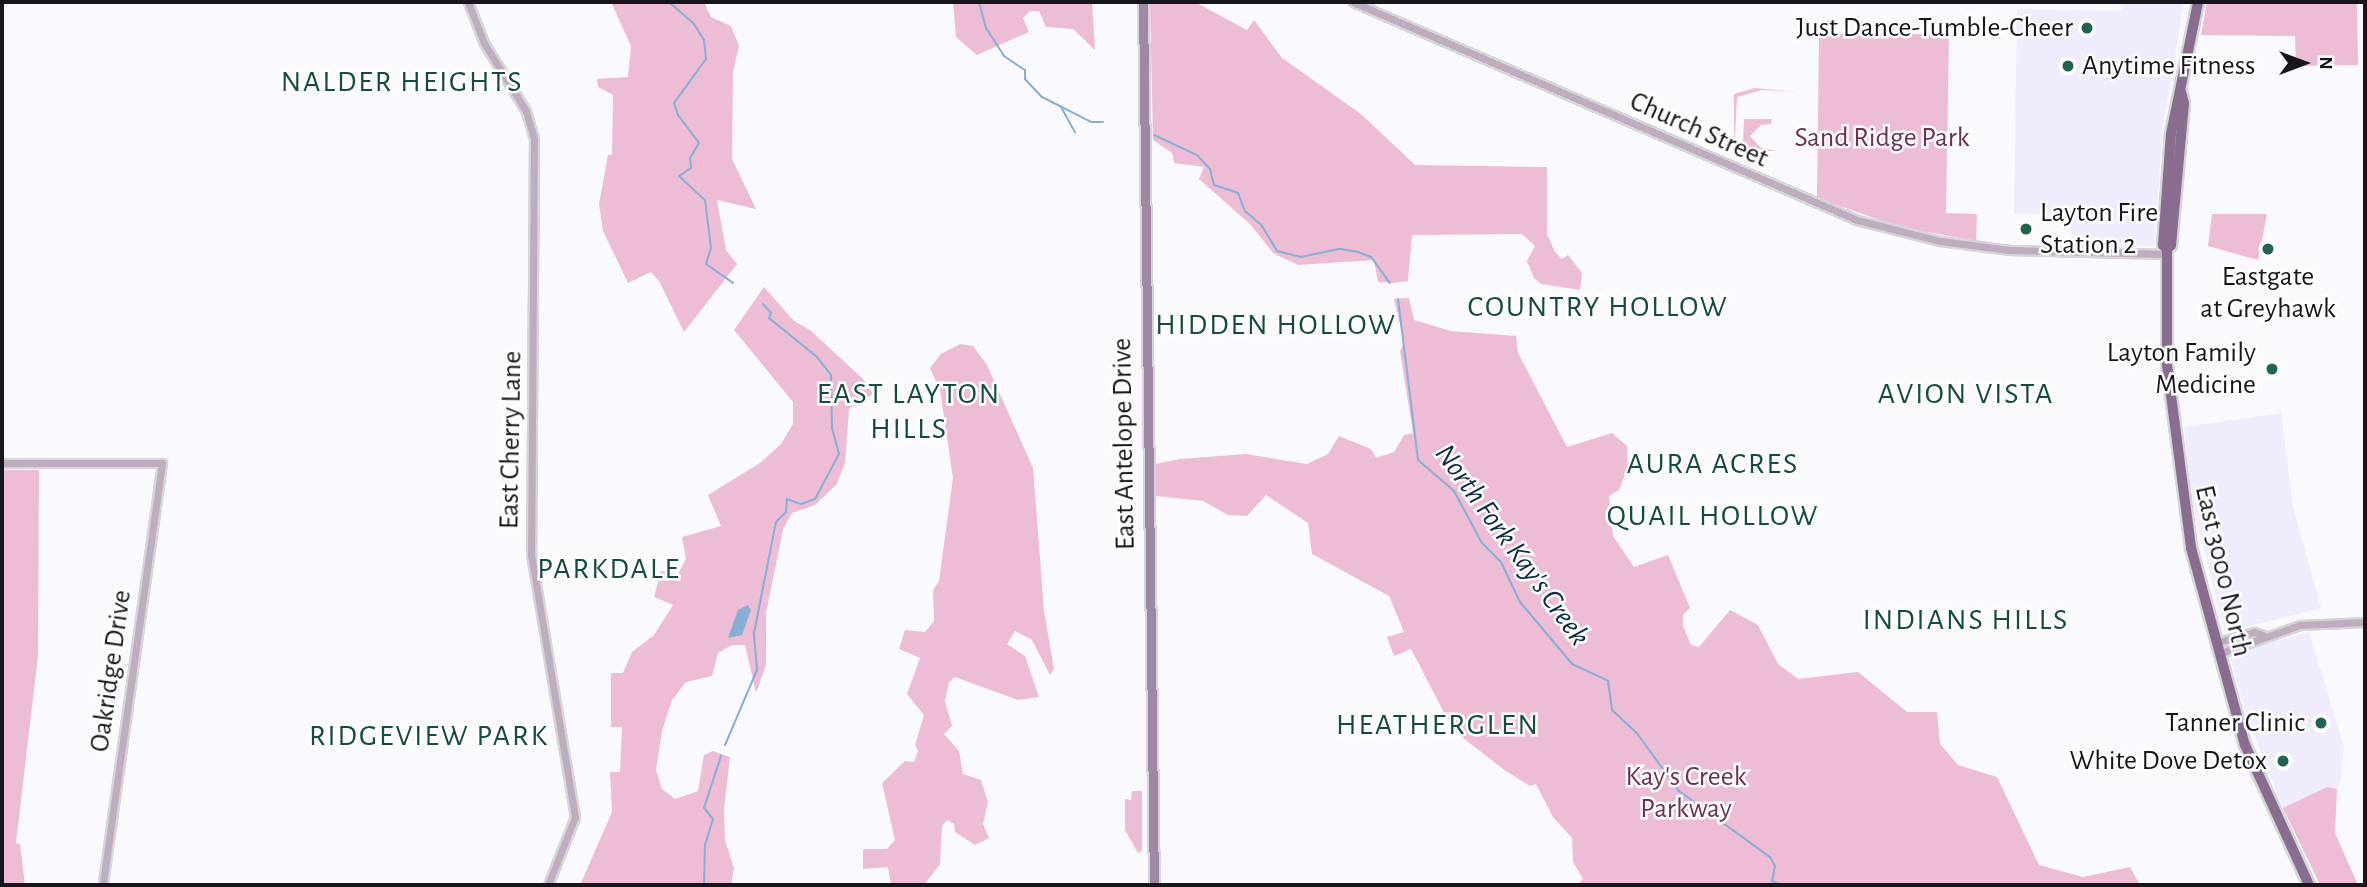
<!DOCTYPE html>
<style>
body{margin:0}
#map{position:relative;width:2367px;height:887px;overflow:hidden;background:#faf9fd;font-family:"Alegreya Sans",sans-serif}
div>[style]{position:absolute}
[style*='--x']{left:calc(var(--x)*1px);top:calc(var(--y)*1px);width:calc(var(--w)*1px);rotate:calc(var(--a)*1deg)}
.built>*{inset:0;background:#f0ebfd}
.green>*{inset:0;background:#edbcd5}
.water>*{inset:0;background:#87afd5}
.stream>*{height:2px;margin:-1px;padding:0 1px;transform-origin:1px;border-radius:1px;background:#87afd5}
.roads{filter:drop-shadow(2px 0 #d6d5d9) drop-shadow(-2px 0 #d6d5d9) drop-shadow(0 2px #d6d5d9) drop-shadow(0 -2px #d6d5d9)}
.tertiary>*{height:7px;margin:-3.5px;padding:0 3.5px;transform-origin:3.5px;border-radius:3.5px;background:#bdadbf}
.secondary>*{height:9px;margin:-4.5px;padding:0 4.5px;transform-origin:4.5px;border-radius:4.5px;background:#9f88a3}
.primary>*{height:10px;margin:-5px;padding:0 5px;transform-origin:5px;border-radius:5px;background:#896d8e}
.dots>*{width:19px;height:19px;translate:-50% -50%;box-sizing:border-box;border:4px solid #fff;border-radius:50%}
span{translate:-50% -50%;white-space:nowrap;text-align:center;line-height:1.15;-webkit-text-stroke:5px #fff;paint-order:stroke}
.poi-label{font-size:28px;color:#18161d}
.right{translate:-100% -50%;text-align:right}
.left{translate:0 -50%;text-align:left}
.street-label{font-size:28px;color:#18161d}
.park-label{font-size:28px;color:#6e3055}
.neighbourhood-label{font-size:30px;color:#164c3f;letter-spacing:2px}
.water-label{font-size:30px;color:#0d2c46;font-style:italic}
.frame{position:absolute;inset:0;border:4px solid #18161d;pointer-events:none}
.north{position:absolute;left:2269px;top:28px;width:70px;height:70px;-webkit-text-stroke:5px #fff;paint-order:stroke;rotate:90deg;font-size:19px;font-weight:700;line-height:28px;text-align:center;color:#18161d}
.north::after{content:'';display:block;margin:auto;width:24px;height:32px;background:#18161d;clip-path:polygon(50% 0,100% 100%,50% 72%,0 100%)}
</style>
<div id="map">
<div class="built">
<div style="clip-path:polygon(2123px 2px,2184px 2px,2163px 124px,2154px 246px,2071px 245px,2071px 215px,2014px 214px,2017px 9px,2122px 11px)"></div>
<div style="clip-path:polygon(2281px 413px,2293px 507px,2321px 608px,2225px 632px,2191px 499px,2184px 427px)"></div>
<div style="clip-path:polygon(2309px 632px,2344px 747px,2341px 778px,2337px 789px,2327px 787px,2283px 808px,2250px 725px,2229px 654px)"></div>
</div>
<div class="green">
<div style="clip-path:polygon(611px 2px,704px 2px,711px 17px,731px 26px,739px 46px,733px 72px,732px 159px,756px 209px,717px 200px,726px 250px,737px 264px,684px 332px,659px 281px,651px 272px,628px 283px,603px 231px,599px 204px,608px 155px,612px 155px,613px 95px,598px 87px,597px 79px,628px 77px,631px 46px)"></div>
<div style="clip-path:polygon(953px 2px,1092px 2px,1095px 50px,1073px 29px,1046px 27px,1039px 11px,1030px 11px,1023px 18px,1029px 32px,977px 55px,956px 37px)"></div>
<div style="clip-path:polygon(1150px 2px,1195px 2px,1247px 30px,1254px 20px,1282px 58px,1361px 114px,1415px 165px,1547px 167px,1547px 234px,1555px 252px,1562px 259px,1568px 255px,1582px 273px,1580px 290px,1541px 284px,1534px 278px,1527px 261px,1535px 246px,1522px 234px,1412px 235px,1408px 281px,1393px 283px,1378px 282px,1374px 260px,1298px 265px,1273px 253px,1251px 225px,1199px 179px,1204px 167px,1174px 163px,1172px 153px,1153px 140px)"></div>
<div style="clip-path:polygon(2207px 2px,2357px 2px,2358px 65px,2296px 66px,2295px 36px,2201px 35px)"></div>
<div style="clip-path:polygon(1819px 34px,1949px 34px,1946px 213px,1977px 214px,1976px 241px,1900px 227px,1817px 198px)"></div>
<div style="clip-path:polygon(1755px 88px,1797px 92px,1762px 90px,1737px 97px,1734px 157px,1734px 94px)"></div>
<div style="clip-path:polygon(1744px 119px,1772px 119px,1771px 124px,1761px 125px,1750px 136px,1760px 147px,1776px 151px,1751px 151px,1743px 146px)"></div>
<div style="clip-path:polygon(2212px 214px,2267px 214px,2258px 260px,2208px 246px)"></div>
<div style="clip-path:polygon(764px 287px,794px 321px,810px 330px,863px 379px,873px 394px,849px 409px,845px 463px,837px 484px,815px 505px,792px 513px,783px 529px,766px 613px,766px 665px,756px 693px,745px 645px,732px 645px,718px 653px,712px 676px,686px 682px,672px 700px,662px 731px,656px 770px,662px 789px,675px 799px,698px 791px,704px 755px,713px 751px,730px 757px,724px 809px,725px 840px,734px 868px,731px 885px,580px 885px,612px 812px,610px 772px,620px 772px,622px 727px,611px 727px,611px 673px,623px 673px,632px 652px,654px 635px,673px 605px,654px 597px,661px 571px,678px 574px,686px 559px,682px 537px,721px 526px,708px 495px,760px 463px,781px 444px,793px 424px,793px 402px,734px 330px)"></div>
<div style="clip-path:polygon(1409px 298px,1414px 320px,1451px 331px,1516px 336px,1518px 353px,1567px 447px,1612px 433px,1627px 446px,1628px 467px,1619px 490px,1609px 496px,1613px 536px,1634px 567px,1668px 555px,1690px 608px,1683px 615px,1683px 626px,1691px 645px,1699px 647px,1730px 610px,1758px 625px,1778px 664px,1798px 679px,1858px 672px,1907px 712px,1937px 712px,1940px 744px,1958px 765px,1997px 777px,2039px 865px,2083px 877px,2130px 867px,2140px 885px,1577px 885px,1583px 879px,1573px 862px,1572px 838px,1553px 817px,1536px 784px,1530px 786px,1503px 769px,1453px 730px,1411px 649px,1394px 656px,1387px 637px,1404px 632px,1389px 596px,1312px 554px,1308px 523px,1266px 495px,1247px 516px,1228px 515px,1203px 501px,1156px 496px,1156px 464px,1180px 459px,1246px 454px,1307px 464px,1328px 454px,1339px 436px,1371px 449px,1376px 458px,1394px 452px,1404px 435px,1413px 433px,1400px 351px,1404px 342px,1394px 299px)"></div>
<div style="clip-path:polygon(960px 344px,973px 346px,987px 365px,1033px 468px,1044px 611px,1054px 669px,1050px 675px,1032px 640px,1015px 631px,1007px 644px,1025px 656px,1039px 697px,1018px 700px,955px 677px,949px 682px,945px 701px,952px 726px,944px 734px,959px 751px,963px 774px,981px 780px,988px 802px,983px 824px,989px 838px,975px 845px,955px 832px,954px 824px,947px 820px,942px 826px,940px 864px,924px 885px,891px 885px,888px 867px,863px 869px,863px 849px,887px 849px,895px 840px,882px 783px,905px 761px,914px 762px,918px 751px,915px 745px,924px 715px,907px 694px,920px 658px,899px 649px,905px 630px,925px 632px,934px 621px,933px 590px,939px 581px,953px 478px,940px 390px,930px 368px,941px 354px)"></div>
<div style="clip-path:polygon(2px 470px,39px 470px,38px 656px,16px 843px,20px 844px,25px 885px,2px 885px)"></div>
<div style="clip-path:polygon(2327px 787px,2337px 789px,2335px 833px,2358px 885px,2320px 885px,2283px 808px)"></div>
<div style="clip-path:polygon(1132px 791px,1142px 791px,1142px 851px,1138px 853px,1125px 830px,1125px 799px,1131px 800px)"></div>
</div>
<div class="water">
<div style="clip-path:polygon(748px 605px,751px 610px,742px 635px,728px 638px,738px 610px)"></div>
</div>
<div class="stream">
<div style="--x:669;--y:2;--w:33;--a:41"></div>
<div style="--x:694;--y:24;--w:19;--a:58"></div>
<div style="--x:704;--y:40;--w:19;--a:84"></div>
<div style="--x:706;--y:59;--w:54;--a:126"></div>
<div style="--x:674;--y:103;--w:13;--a:72"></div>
<div style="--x:678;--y:115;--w:35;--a:53"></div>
<div style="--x:699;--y:143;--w:17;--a:121"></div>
<div style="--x:690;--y:158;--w:10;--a:84"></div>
<div style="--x:691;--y:168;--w:14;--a:146"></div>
<div style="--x:679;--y:176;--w:35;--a:43"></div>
<div style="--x:705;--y:200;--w:48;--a:82.9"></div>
<div style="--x:711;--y:248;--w:17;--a:107"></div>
<div style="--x:706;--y:264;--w:33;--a:35"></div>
<div style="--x:979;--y:2;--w:27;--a:75"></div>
<div style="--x:986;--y:28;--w:33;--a:57"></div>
<div style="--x:1004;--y:56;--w:25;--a:34"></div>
<div style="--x:1025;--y:70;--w:9;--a:90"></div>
<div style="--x:1025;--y:79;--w:25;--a:47"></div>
<div style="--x:1042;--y:97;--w:55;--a:27"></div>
<div style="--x:1091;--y:122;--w:12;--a:0"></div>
<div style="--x:1061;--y:107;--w:29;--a:61"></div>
<div style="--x:1154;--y:135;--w:47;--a:24.9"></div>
<div style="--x:1197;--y:155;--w:19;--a:47"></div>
<div style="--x:1210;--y:169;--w:16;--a:76"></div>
<div style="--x:1214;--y:185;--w:25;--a:18"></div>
<div style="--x:1238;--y:193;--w:19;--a:69"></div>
<div style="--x:1245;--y:211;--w:23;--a:41"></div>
<div style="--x:1262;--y:226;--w:29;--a:59"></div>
<div style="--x:1277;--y:251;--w:25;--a:14"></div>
<div style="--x:1301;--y:257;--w:40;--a:-12"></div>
<div style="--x:1340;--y:249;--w:18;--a:9"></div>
<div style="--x:1358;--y:252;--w:14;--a:21"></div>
<div style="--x:1371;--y:257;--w:32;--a:54"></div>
<div style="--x:1398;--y:299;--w:162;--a:82.9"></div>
<div style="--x:1418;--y:460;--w:48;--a:40.7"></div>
<div style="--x:1454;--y:491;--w:59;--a:61.7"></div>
<div style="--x:1482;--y:543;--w:27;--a:45"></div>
<div style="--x:1501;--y:562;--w:44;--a:64.6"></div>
<div style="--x:1520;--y:602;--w:50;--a:49.9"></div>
<div style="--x:1552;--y:640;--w:31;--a:50"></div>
<div style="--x:1572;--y:664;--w:40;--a:25"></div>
<div style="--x:1608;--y:681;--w:29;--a:82"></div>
<div style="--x:1612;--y:710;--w:33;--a:43"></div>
<div style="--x:1636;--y:732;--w:73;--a:53.9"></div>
<div style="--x:1679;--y:791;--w:112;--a:36"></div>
<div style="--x:1770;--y:857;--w:10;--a:61"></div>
<div style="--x:1775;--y:866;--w:15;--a:101"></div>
<div style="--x:1772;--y:881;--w:10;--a:24"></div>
<div style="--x:725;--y:745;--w:82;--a:-66.9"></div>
<div style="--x:757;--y:670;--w:37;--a:-95"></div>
<div style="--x:754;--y:633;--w:113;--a:-78.8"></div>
<div style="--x:776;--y:522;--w:14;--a:-45"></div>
<div style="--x:786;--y:512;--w:13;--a:-86"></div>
<div style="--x:787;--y:499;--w:15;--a:20"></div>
<div style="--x:801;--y:504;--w:15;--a:-20"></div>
<div style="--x:815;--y:499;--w:51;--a:-61.9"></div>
<div style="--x:839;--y:454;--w:27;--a:-105"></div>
<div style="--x:832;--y:428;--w:53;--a:-91.1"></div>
<div style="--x:831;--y:375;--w:23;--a:-128"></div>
<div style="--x:817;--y:357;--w:62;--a:-140.9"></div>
<div style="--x:769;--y:318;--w:5;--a:-68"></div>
<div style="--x:771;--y:313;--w:12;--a:-132"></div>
<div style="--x:704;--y:885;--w:40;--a:-88.6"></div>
<div style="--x:705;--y:845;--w:27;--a:-73"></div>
<div style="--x:713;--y:819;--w:14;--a:-129"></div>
<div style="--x:704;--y:808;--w:55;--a:-71.9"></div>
</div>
<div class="roads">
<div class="tertiary">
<div style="--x:468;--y:2;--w:44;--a:68.7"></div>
<div style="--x:484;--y:43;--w:80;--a:58.3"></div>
<div style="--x:526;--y:111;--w:29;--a:74"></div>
<div style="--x:534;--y:139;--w:415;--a:90.4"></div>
<div style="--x:531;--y:554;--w:267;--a:80.5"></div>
<div style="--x:575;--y:817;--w:73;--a:111.7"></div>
<div style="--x:1353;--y:2;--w:549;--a:23.39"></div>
<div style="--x:1857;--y:220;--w:86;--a:14.2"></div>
<div style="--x:1940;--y:241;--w:70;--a:7.4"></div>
<div style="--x:2009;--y:250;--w:157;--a:1.5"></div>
<div style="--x:2;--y:463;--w:160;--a:0"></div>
<div style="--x:162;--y:463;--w:426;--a:98"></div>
<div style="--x:2215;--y:643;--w:41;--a:-15.8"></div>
<div style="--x:2254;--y:632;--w:9;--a:18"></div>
<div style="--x:2218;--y:654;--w:87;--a:-19.5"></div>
<div style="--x:2300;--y:625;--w:65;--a:-2.6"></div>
</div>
<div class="secondary">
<div style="--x:1143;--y:2;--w:883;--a:89.29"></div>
</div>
<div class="primary">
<div style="--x:2181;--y:92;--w:11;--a:75"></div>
<div style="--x:2184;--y:103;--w:143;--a:95.2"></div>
<div style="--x:2171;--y:245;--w:6;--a:135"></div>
<div style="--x:2167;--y:249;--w:6;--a:-135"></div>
<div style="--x:2163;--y:245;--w:111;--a:-85.9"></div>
<div style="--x:2171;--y:134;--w:135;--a:-78.4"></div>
<div style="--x:2167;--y:249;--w:116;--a:90"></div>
<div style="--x:2167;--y:365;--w:185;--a:82.5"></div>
<div style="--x:2191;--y:548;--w:204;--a:74.7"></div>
<div style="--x:2245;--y:745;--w:154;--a:65.4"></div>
</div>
</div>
<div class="dots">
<div style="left:2087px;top:28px;background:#206353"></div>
<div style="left:2068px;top:66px;background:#206353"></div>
<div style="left:2026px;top:229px;background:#206353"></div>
<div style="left:2268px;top:249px;background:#206353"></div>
<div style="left:2272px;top:369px;background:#206353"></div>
<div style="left:2321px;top:723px;background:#206353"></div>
<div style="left:2283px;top:761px;background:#206353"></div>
</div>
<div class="poi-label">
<span class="right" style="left:2073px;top:28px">Just Dance-Tumble-Cheer</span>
<span class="left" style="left:2082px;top:66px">Anytime Fitness</span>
<span class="left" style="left:2040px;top:229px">Layton Fire<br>Station 2</span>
<span style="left:2268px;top:293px">Eastgate<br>at Greyhawk</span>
<span class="right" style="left:2256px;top:369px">Layton Family<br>Medicine</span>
<span class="right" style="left:2305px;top:723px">Tanner Clinic</span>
<span class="right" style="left:2267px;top:761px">White Dove Detox</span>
</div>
<div class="street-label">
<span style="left:1699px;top:130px;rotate:24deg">Church Street</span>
<span style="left:511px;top:440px;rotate:-89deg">East Cherry Lane</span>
<span style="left:1124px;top:444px;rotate:-91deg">East Antelope Drive</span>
<span style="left:2223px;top:571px;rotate:77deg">East 3000 North</span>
<span style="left:111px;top:671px;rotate:-82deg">Oakridge Drive</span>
</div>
<div class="park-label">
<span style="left:1882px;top:138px">Sand Ridge Park</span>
<span style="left:1686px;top:793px">Kay's Creek<br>Parkway</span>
</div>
<div class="neighbourhood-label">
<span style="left:402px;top:82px">NALDER HEIGHTS</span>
<span style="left:1598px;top:307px">COUNTRY HOLLOW</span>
<span style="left:1276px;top:325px">HIDDEN HOLLOW</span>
<span style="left:909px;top:411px">EAST LAYTON<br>HILLS</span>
<span style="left:1966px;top:394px">AVION VISTA</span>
<span style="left:1713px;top:464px">AURA ACRES</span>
<span style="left:1713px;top:516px">QUAIL HOLLOW</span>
<span style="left:609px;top:569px">PARKDALE</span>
<span style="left:1966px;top:620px">INDIANS HILLS</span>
<span style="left:1438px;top:725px">HEATHERGLEN</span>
<span style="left:429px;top:736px">RIDGEVIEW PARK</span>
</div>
<div class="water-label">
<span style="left:1512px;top:545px;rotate:54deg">North Fork Kay's Creek</span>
</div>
<div class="frame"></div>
<div class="north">N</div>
</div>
